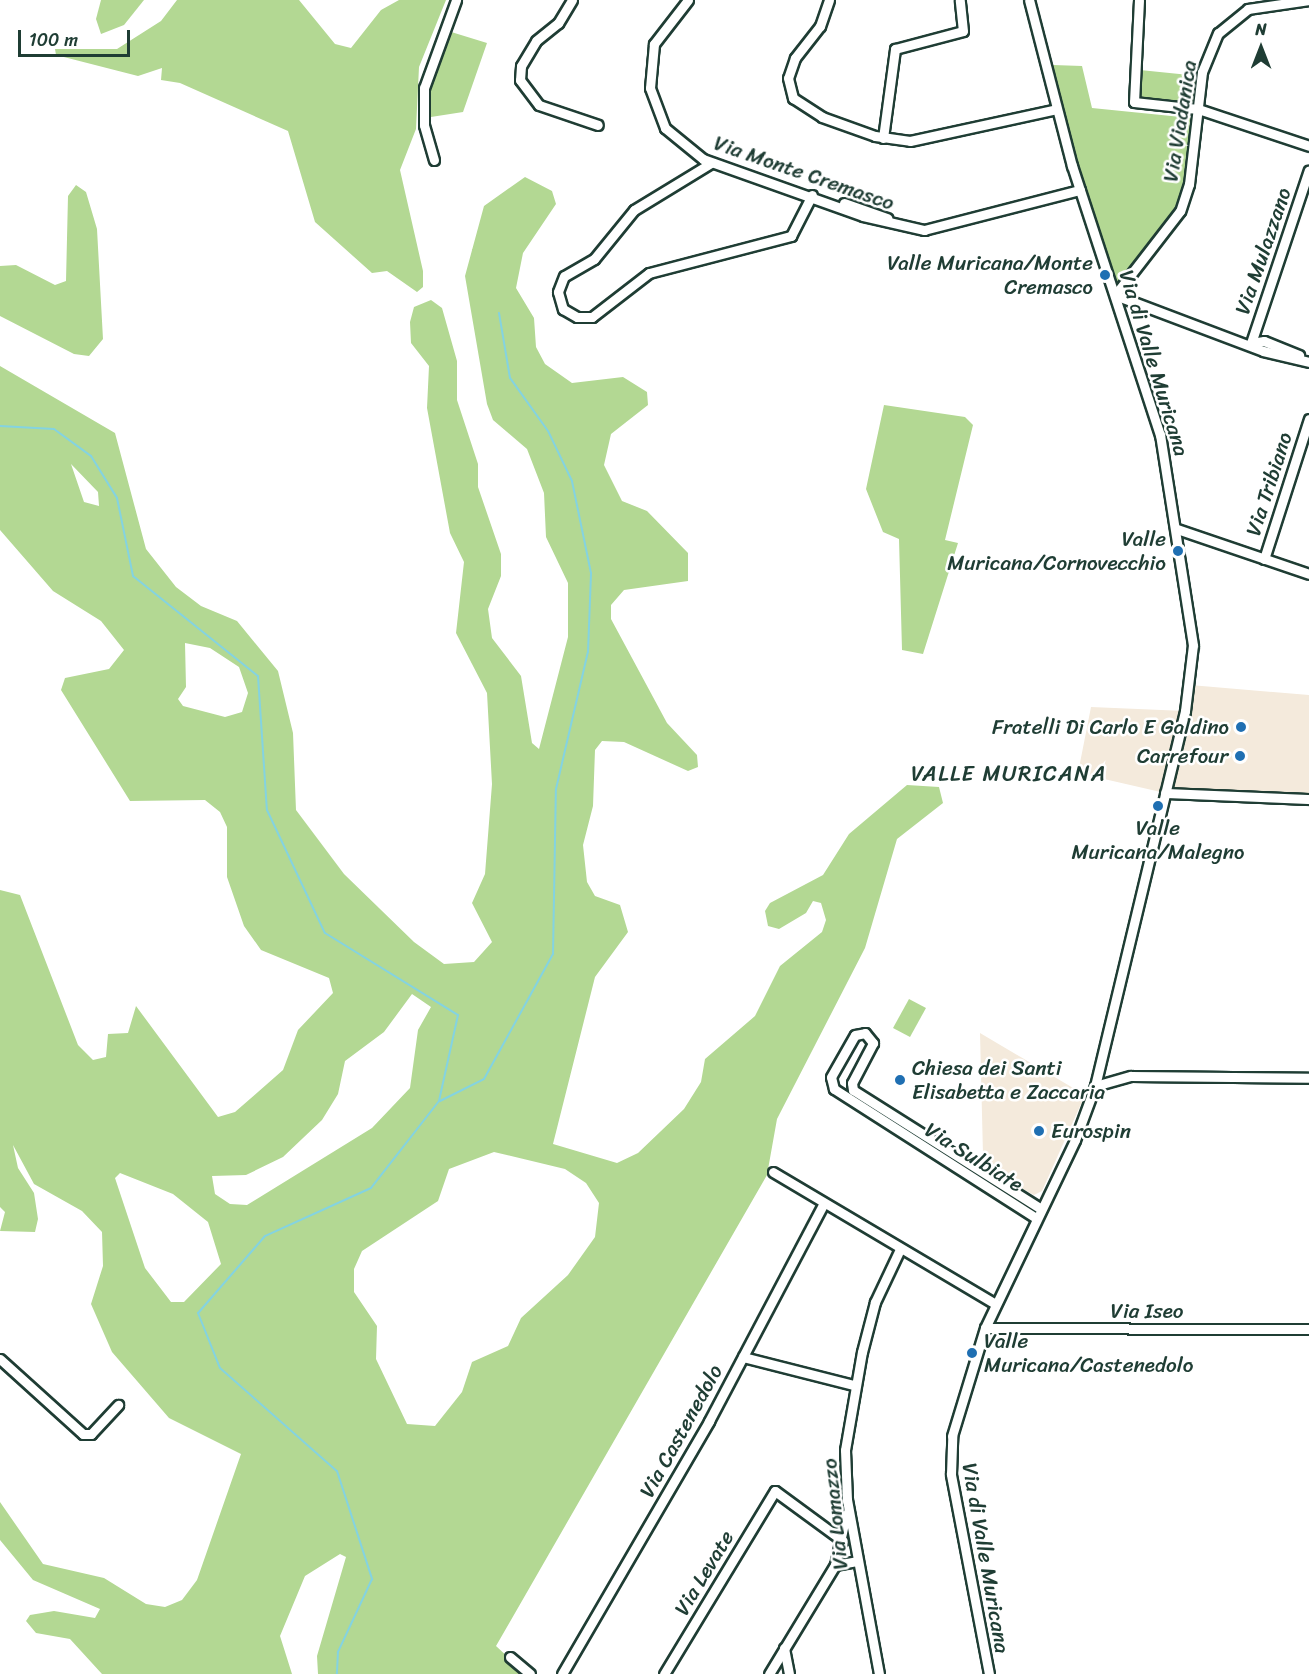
<!DOCTYPE html>
<style>
body{margin:0}
#map{position:relative;width:1309px;height:1674px;overflow:hidden;background:#fff;font-family:Sriracha,sans-serif}
div>[style]{position:absolute}
[style*='--x']{left:calc(var(--x)*1px);top:calc(var(--y)*1px);width:calc(var(--w)*1px);rotate:calc(var(--a)*1deg)}
.built>*{inset:0;background:#f4eadc}
.green>*{inset:0;background:#b3d893}
.stream>*{height:2px;margin:-1px;padding:0 1px;transform-origin:1px;border-radius:1px;background:#84d3e1}
.roads{filter:drop-shadow(2px 0 #1f3d34) drop-shadow(-2px 0 #1f3d34) drop-shadow(0 2px #1f3d34) drop-shadow(0 -2px #1f3d34)}
.minor>*{height:9px;margin:-4.5px;padding:0 4.5px;transform-origin:4.5px;border-radius:4.5px;background:#fff}
.dots>*{width:16px;height:16px;translate:-50% -50%;box-sizing:border-box;border:3px solid #fff;border-radius:50%}
span{translate:-50% -50%;white-space:nowrap;text-align:center;line-height:1.15;-webkit-text-stroke:5px #fff;paint-order:stroke}
.street-label{font-size:21px;color:#1f3d34}
.poi-label{font-size:21px;color:#1f3d34}
.right{translate:-100% -50%;text-align:right}
.left{translate:0 -50%;text-align:left}
.neighbourhood-label{font-size:22px;color:#1f3d34;letter-spacing:1.5px}
.north{position:absolute;left:1231px;top:18px;width:60px;height:60px;-webkit-text-stroke:4px #fff;paint-order:stroke;rotate:0deg;font-size:16px;font-weight:700;line-height:24px;text-align:center;color:#1f3d34}
.north::after{content:'';display:block;margin:auto;width:21px;height:27px;background:#1f3d34;clip-path:polygon(50% 0,100% 100%,50% 72%,0 100%)}
.scale{position:absolute;left:18px;top:30px;width:112px;height:27px;box-sizing:border-box;border:3px solid #1f3d34;border-top:0;padding-left:8px;font-size:18px;line-height:21px;white-space:nowrap;color:#1f3d34;-webkit-text-stroke:4px #fff;paint-order:stroke}
</style>
<div id="map">
<div class="built">
<div style="clip-path:polygon(1190px 685px,1309px 695px,1309px 799px,1165px 793px,1078px 773px,1091px 707px,1185px 711px)"></div>
<div style="clip-path:polygon(980px 1033px,1085px 1095px,1042px 1191px,1034px 1195px,1006px 1180px,983px 1155px)"></div>
</div>
<div class="green">
<div style="clip-path:polygon(101px 0,144px 0,124px 25px,101px 34px,96px 19px)"></div>
<div style="clip-path:polygon(177px 0,299px 0,335px 44px,351px 48px,381px 10px,399px 0,446px 0,419px 67px,416px 129px,400px 170px,423px 271px,423px 287px,417px 292px,387px 271px,372px 273px,315px 222px,288px 131px,180px 83px,161px 80px,162px 68px,138px 76px,56px 55px,55px 49px,117px 49px,161px 21px)"></div>
<div style="clip-path:polygon(448px 31px,487px 43px,463px 112px,431px 117px,429px 85px)"></div>
<div style="clip-path:polygon(1053px 65px,1082px 66px,1092px 108px,1191px 118px,1186px 179px,1174px 214px,1118px 284px,1076px 165px)"></div>
<div style="clip-path:polygon(1140px 70px,1199px 76px,1194px 107px,1141px 98px)"></div>
<div style="clip-path:polygon(evenodd,525px 177px,552px 191px,556px 204px,523px 253px,516px 288px,534px 318px,536px 347px,545px 364px,572px 383px,623px 377px,647px 392px,648px 405px,611px 434px,604px 465px,622px 501px,647px 511px,688px 553px,688px 581px,624px 590px,611px 605px,611px 619px,667px 723px,697px 755px,698px 767px,688px 771px,624px 742px,602px 741px,595px 750px,593px 806px,583px 845px,587px 882px,595px 896px,620px 905px,628px 932px,595px 977px,553px 1144px,617px 1163px,638px 1153px,684px 1109px,701px 1082px,705px 1059px,755px 1016px,780px 966px,822px 932px,826px 920px,821px 903px,813px 901px,806px 913px,779px 929px,768px 926px,765px 911px,770px 903px,823px 875px,849px 834px,907px 785px,939px 787px,943px 803px,897px 839px,865px 948px,777px 1119px,767px 1175px,496px 1646px,526px 1674px,318px 1674px,317px 1656px,346px 1557px,340px 1554px,305px 1576px,280px 1636px,292px 1674px,102px 1674px,70px 1639px,36px 1633px,26px 1621px,30px 1615px,54px 1611px,95px 1618px,100px 1609px,33px 1580px,0 1540px,0 1502px,43px 1564px,104px 1578px,146px 1604px,165px 1607px,182px 1600px,197px 1580px,241px 1454px,169px 1418px,112px 1352px,91px 1304px,103px 1266px,102px 1232px,82px 1211px,34px 1184px,13px 1145px,18px 1168px,34px 1193px,38px 1219px,35px 1232px,0 1231px,5px 1212px,0 1207px,0 890px,20px 895px,78px 1045px,93px 1060px,106px 1057px,108px 1034px,128px 1033px,136px 1006px,218px 1117px,235px 1112px,283px 1070px,298px 1030px,333px 993px,329px 978px,261px 950px,244px 926px,227px 877px,227px 827px,220px 812px,205px 800px,130px 801px,61px 690px,65px 678px,109px 669px,124px 650px,101px 621px,53px 591px,0 530px,0 366px,115px 433px,146px 549px,176px 587px,201px 606px,237px 621px,278px 671px,293px 733px,296px 810px,344px 874px,414px 942px,444px 964px,474px 962px,492px 942px,472px 903px,485px 874px,492px 784px,487px 693px,456px 633px,464px 562px,450px 533px,427px 408px,429px 366px,411px 343px,410px 322px,414px 307px,431px 300px,442px 308px,457px 361px,457px 400px,478px 464px,478px 487px,501px 554px,501px 576px,488px 609px,492px 638px,521px 676px,532px 743px,539px 749px,568px 637px,568px 583px,546px 537px,544px 493px,527px 449px,493px 420px,487px 404px,465px 276px,484px 206px,525px 177px,71px 464px,98px 492px,99px 506px,84px 502px,71px 464px,525px 177px,185px 643px,210px 648px,239px 667px,248px 693px,242px 712px,225px 717px,183px 706px,178px 699px,186px 687px,185px 643px,525px 177px,412px 994px,431px 1007px,418px 1030px,410px 1088px,372px 1128px,247px 1205px,230px 1204px,215px 1194px,212px 1176px,246px 1175px,283px 1157px,322px 1120px,338px 1094px,345px 1061px,384px 1032px,412px 994px,525px 177px,494px 1152px,565px 1169px,586px 1183px,599px 1203px,595px 1237px,568px 1275px,521px 1318px,508px 1346px,472px 1362px,462px 1392px,435px 1426px,407px 1424px,376px 1359px,377px 1326px,354px 1292px,354px 1269px,362px 1251px,438px 1201px,449px 1169px,494px 1152px,525px 177px,120px 1173px,173px 1194px,208px 1222px,221px 1264px,184px 1302px,171px 1302px,145px 1268px,115px 1178px,120px 1173px)"></div>
<div style="clip-path:polygon(76px 185px,86px 192px,97px 229px,103px 339px,89px 356px,74px 354px,0 316px,0 266px,16px 265px,55px 285px,66px 281px,68px 196px)"></div>
<div style="clip-path:polygon(884px 405px,965px 417px,973px 425px,945px 540px,958px 543px,923px 654px,902px 650px,899px 539px,883px 532px,866px 489px)"></div>
<div style="clip-path:polygon(909px 999px,926px 1008px,910px 1037px,893px 1028px)"></div>
</div>
<div class="stream">
<div style="--x:0;--y:426;--w:54;--a:3.2"></div>
<div style="--x:54;--y:429;--w:46;--a:36.1"></div>
<div style="--x:91;--y:456;--w:49;--a:58.2"></div>
<div style="--x:117;--y:498;--w:80;--a:78.4"></div>
<div style="--x:133;--y:576;--w:160;--a:38.7"></div>
<div style="--x:258;--y:676;--w:134;--a:86.2"></div>
<div style="--x:267;--y:810;--w:136;--a:64.8"></div>
<div style="--x:325;--y:933;--w:156;--a:31.7"></div>
<div style="--x:458;--y:1015;--w:88;--a:102.5"></div>
<div style="--x:439;--y:1101;--w:110;--a:128"></div>
<div style="--x:371;--y:1188;--w:116;--a:155.6"></div>
<div style="--x:265;--y:1236;--w:102;--a:131"></div>
<div style="--x:198;--y:1313;--w:59;--a:68.2"></div>
<div style="--x:220;--y:1368;--w:156;--a:41.4"></div>
<div style="--x:337;--y:1471;--w:114;--a:72"></div>
<div style="--x:372;--y:1579;--w:81;--a:115"></div>
<div style="--x:338;--y:1652;--w:22;--a:93"></div>
<div style="--x:440;--y:1101;--w:49;--a:-26.6"></div>
<div style="--x:484;--y:1079;--w:143;--a:-61.1"></div>
<div style="--x:553;--y:954;--w:165;--a:-89"></div>
<div style="--x:556;--y:789;--w:141;--a:-76.9"></div>
<div style="--x:588;--y:652;--w:79;--a:-87.8"></div>
<div style="--x:591;--y:573;--w:94;--a:-101.7"></div>
<div style="--x:572;--y:481;--w:55;--a:-115.6"></div>
<div style="--x:548;--y:431;--w:65;--a:-125.6"></div>
<div style="--x:510;--y:378;--w:66;--a:-99.6"></div>
</div>
<div class="roads">
<div class="minor">
<div style="--x:572;--y:0;--w:27;--a:121"></div>
<div style="--x:558;--y:23;--w:28;--a:141"></div>
<div style="--x:536;--y:41;--w:29;--a:121"></div>
<div style="--x:521;--y:66;--w:14;--a:94"></div>
<div style="--x:520;--y:80;--w:31;--a:53"></div>
<div style="--x:539;--y:105;--w:62;--a:18.7"></div>
<div style="--x:688;--y:0;--w:56;--a:127.7"></div>
<div style="--x:654;--y:44;--w:44;--a:95.2"></div>
<div style="--x:650;--y:88;--w:43;--a:69.4"></div>
<div style="--x:665;--y:128;--w:49;--a:39.2"></div>
<div style="--x:703;--y:159;--w:170;--a:19.6"></div>
<div style="--x:863;--y:216;--w:63;--a:12.9"></div>
<div style="--x:924;--y:230;--w:161;--a:-14.4"></div>
<div style="--x:829;--y:0;--w:28;--a:109"></div>
<div style="--x:820;--y:26;--w:41;--a:128"></div>
<div style="--x:795;--y:58;--w:21;--a:109"></div>
<div style="--x:788;--y:78;--w:21;--a:76"></div>
<div style="--x:793;--y:98;--w:35;--a:33"></div>
<div style="--x:822;--y:117;--w:56;--a:19.7"></div>
<div style="--x:875;--y:136;--w:35;--a:8"></div>
<div style="--x:910;--y:141;--w:150;--a:-12.3"></div>
<div style="--x:1139;--y:0;--w:102;--a:92.8"></div>
<div style="--x:1134;--y:102;--w:64;--a:6.2"></div>
<div style="--x:1198;--y:109;--w:117;--a:18.4"></div>
<div style="--x:1309;--y:0;--w:62;--a:171.6"></div>
<div style="--x:1248;--y:9;--w:38;--a:141"></div>
<div style="--x:1218;--y:33;--w:42;--a:112.3"></div>
<div style="--x:1202;--y:72;--w:113;--a:96.6"></div>
<div style="--x:1189;--y:184;--w:28;--a:108"></div>
<div style="--x:1180;--y:211;--w:106;--a:127.7"></div>
<div style="--x:1115;--y:295;--w:158;--a:20.7"></div>
<div style="--x:1263;--y:351;--w:47;--a:13.4"></div>
<div style="--x:883;--y:138;--w:90;--a:-82.3"></div>
<div style="--x:895;--y:49;--w:70;--a:-14.8"></div>
<div style="--x:963;--y:31;--w:31;--a:-96"></div>
<div style="--x:434;--y:160;--w:36;--a:-106"></div>
<div style="--x:424;--y:125;--w:37;--a:-90"></div>
<div style="--x:424;--y:88;--w:94;--a:-70"></div>
<div style="--x:711;--y:163;--w:90;--a:148.6"></div>
<div style="--x:634;--y:210;--w:63;--a:129.2"></div>
<div style="--x:594;--y:259;--w:34;--a:150"></div>
<div style="--x:564;--y:276;--w:17;--a:111"></div>
<div style="--x:558;--y:292;--w:18;--a:74"></div>
<div style="--x:563;--y:309;--w:16;--a:30"></div>
<div style="--x:577;--y:317;--w:15;--a:0"></div>
<div style="--x:592;--y:317;--w:72;--a:-37.7"></div>
<div style="--x:649;--y:273;--w:147;--a:-14.6"></div>
<div style="--x:791;--y:236;--w:46;--a:-62.9"></div>
<div style="--x:844;--y:203;--w:46;--a:19.2"></div>
<div style="--x:1251;--y:343;--w:182;--a:-71.5"></div>
<div style="--x:1251;--y:343;--w:13;--a:-9"></div>
<div style="--x:1264;--y:341;--w:38;--a:22"></div>
<div style="--x:1177;--y:529;--w:139;--a:18.8"></div>
<div style="--x:1264;--y:559;--w:147;--a:-72.2"></div>
<div style="--x:1165;--y:793;--w:144;--a:2.4"></div>
<div style="--x:1095;--y:1086;--w:37;--a:-16"></div>
<div style="--x:1131;--y:1076;--w:178;--a:0.6"></div>
<div style="--x:773;--y:1172;--w:258;--a:30.7"></div>
<div style="--x:1036;--y:1218;--w:240;--a:-147.4"></div>
<div style="--x:834;--y:1089;--w:12;--a:-104"></div>
<div style="--x:831;--y:1077;--w:48;--a:-60.3"></div>
<div style="--x:855;--y:1035;--w:10;--a:-11"></div>
<div style="--x:865;--y:1033;--w:13;--a:51"></div>
<div style="--x:873;--y:1043;--w:45;--a:117.7"></div>
<div style="--x:852;--y:1083;--w:7;--a:82"></div>
<div style="--x:853;--y:1090;--w:222;--a:32.3"></div>
<div style="--x:985;--y:1328;--w:324;--a:0.2"></div>
<div style="--x:743;--y:1357;--w:114;--a:14.2"></div>
<div style="--x:0;--y:1359;--w:112;--a:42.1"></div>
<div style="--x:83;--y:1434;--w:8;--a:0"></div>
<div style="--x:91;--y:1434;--w:40;--a:-47"></div>
<div style="--x:835;--y:1565;--w:52;--a:-77.8"></div>
<div style="--x:784;--y:1648;--w:26;--a:79"></div>
<div style="--x:510;--y:1657;--w:26;--a:40"></div>
<div style="--x:562;--y:1674;--w:293;--a:-59.8"></div>
<div style="--x:709;--y:1421;--w:246;--a:-62.2"></div>
<div style="--x:664;--y:1674;--w:214;--a:-58.8"></div>
<div style="--x:775;--y:1491;--w:84;--a:36.3"></div>
<div style="--x:769;--y:1674;--w:127;--a:-58.8"></div>
<div style="--x:835;--y:1565;--w:22;--a:-10"></div>
<div style="--x:879;--y:1674;--w:177;--a:-100.4"></div>
<div style="--x:847;--y:1500;--w:50;--a:-92.3"></div>
<div style="--x:845;--y:1450;--w:99;--a:-80.2"></div>
<div style="--x:862;--y:1352;--w:52;--a:-75.4"></div>
<div style="--x:875;--y:1302;--w:59;--a:-64.7"></div>
<div style="--x:989;--y:1674;--w:204;--a:-100.8"></div>
<div style="--x:951;--y:1474;--w:38;--a:-88"></div>
<div style="--x:952;--y:1436;--w:113;--a:-73"></div>
<div style="--x:985;--y:1328;--w:208;--a:-64.4"></div>
<div style="--x:1075;--y:1140;--w:58;--a:-69.7"></div>
<div style="--x:1095;--y:1086;--w:386;--a:-76.5"></div>
<div style="--x:1185;--y:711;--w:66;--a:-83.1"></div>
<div style="--x:1193;--y:645;--w:213;--a:-98.9"></div>
<div style="--x:1160;--y:435;--w:283;--a:-108.1"></div>
<div style="--x:1072;--y:166;--w:171;--a:-104.5"></div>
</div>
</div>
<div class="dots">
<div style="left:1105px;top:275px;background:#1f6fb2"></div>
<div style="left:1178px;top:551px;background:#1f6fb2"></div>
<div style="left:1241px;top:727px;background:#1f6fb2"></div>
<div style="left:1240px;top:756px;background:#1f6fb2"></div>
<div style="left:1158px;top:806px;background:#1f6fb2"></div>
<div style="left:900px;top:1080px;background:#1f6fb2"></div>
<div style="left:1039px;top:1131px;background:#1f6fb2"></div>
<div style="left:972px;top:1353px;background:#1f6fb2"></div>
</div>
<div class="street-label">
<span style="left:1180px;top:121px;rotate:-81deg">Via Viadanica</span>
<span style="left:804px;top:173px;rotate:19deg">Via Monte Cremasco</span>
<span style="left:1263px;top:251px;rotate:-71deg">Via Mulazzano</span>
<span style="left:1154px;top:363px;rotate:73deg">Via di Valle Muricana</span>
<span style="left:1269px;top:484px;rotate:-72deg">Via Tribiano</span>
<span style="left:974px;top:1157px;rotate:32deg">Via Sulbiate</span>
<span style="left:1147px;top:1311px">Via Iseo</span>
<span style="left:681px;top:1431px;rotate:-61deg">Via Castenedolo</span>
<span style="left:835px;top:1514px;rotate:-96deg">Via Lomazzo</span>
<span style="left:986px;top:1558px;rotate:80deg">Via di Valle Muricana</span>
<span style="left:704px;top:1573px;rotate:-59deg">Via Levate</span>
</div>
<div class="poi-label">
<span class="right" style="left:1093px;top:275px">Valle Muricana/Monte<br>Cremasco</span>
<span class="right" style="left:1166px;top:551px">Valle<br>Muricana/Cornovecchio</span>
<span class="right" style="left:1229px;top:727px">Fratelli Di Carlo E Galdino</span>
<span class="right" style="left:1228px;top:756px">Carrefour</span>
<span style="left:1158px;top:840px">Valle<br>Muricana/Malegno</span>
<span class="left" style="left:912px;top:1080px">Chiesa dei Santi<br>Elisabetta e Zaccaria</span>
<span class="left" style="left:1051px;top:1131px">Eurospin</span>
<span class="left" style="left:984px;top:1353px">Valle<br>Muricana/Castenedolo</span>
</div>
<div class="neighbourhood-label">
<span style="left:1009px;top:774px">VALLE MURICANA</span>
</div>
<div class="north">N</div>
<div class="scale">100 m</div>
</div>
